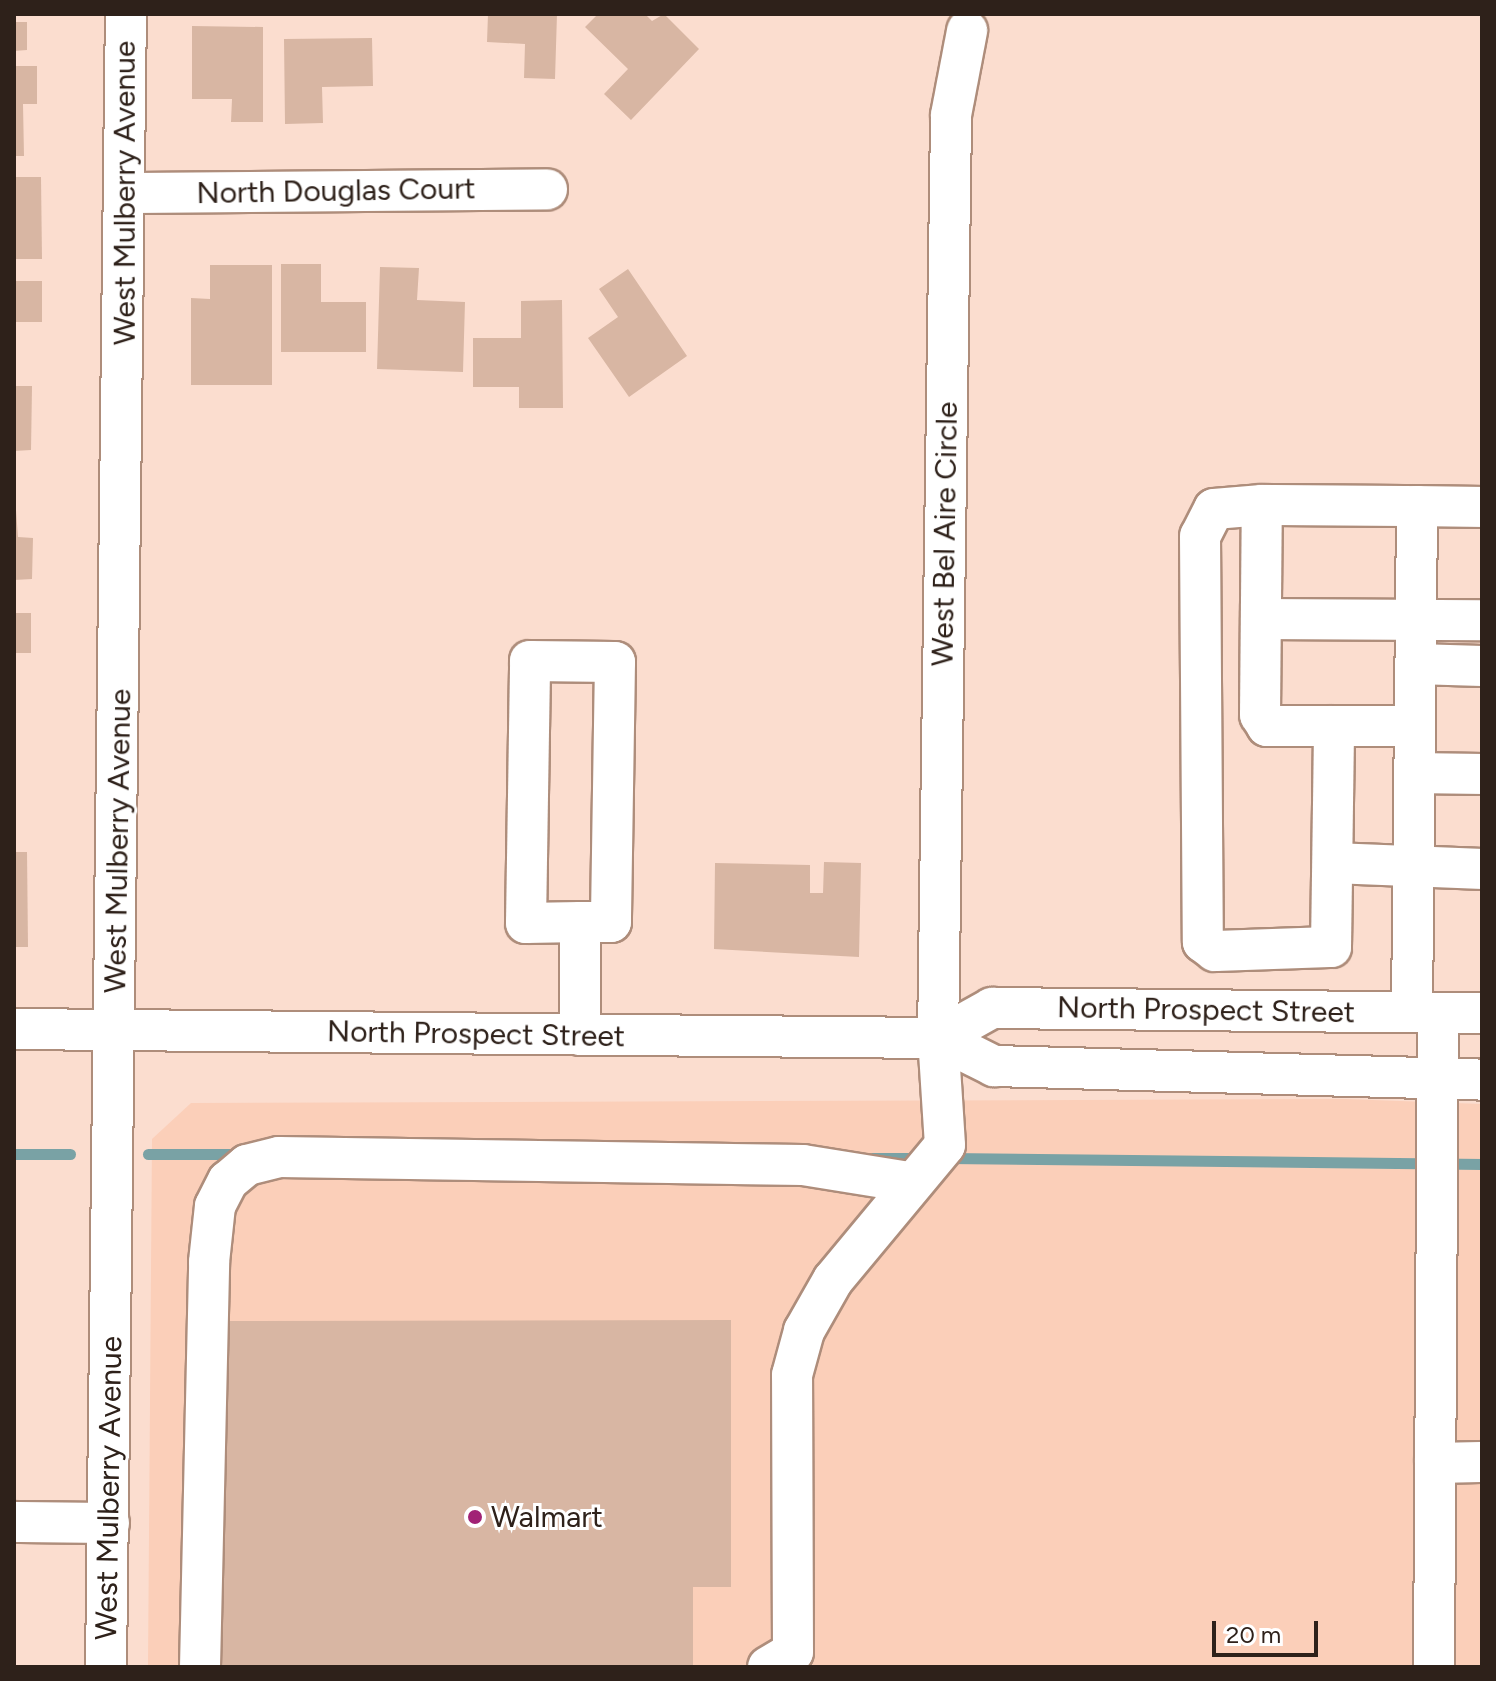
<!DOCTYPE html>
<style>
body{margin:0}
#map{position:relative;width:1496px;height:1681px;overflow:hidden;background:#fbddcf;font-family:Figtree,sans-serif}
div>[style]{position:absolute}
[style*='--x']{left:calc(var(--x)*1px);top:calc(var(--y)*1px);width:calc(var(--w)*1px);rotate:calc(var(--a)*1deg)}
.built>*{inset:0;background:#fbcfb9}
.stream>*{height:11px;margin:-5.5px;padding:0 5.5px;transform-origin:5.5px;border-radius:5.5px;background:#79a2a5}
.building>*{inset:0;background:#d8b6a3}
.roads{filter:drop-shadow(2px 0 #ae8d7b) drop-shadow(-2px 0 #ae8d7b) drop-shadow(0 2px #ae8d7b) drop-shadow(0 -2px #ae8d7b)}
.minor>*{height:40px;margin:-20px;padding:0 20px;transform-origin:20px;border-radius:20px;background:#fff}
.dots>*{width:22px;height:22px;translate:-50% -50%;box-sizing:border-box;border:4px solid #fff;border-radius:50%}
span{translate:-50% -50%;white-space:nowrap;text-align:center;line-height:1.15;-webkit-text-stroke:6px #fff;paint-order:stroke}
.street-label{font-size:30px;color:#2e211a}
.poi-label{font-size:30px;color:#2e211a}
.left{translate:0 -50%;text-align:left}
.frame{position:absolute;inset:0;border:16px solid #2e211a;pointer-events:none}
.scale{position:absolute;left:1212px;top:1621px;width:106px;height:36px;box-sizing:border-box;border:4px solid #2e211a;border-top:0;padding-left:10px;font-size:24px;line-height:28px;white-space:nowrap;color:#2e211a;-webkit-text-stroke:6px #fff;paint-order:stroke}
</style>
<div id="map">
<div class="built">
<div style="clip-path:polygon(1345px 1099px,1482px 1104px,1482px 1667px,148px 1667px,152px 1139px,191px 1103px)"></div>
</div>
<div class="stream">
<div style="--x:14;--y:1154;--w:56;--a:0"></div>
<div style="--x:148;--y:1154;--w:95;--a:0"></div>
<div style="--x:872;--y:1158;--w:51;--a:0"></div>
<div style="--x:948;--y:1158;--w:534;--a:0.64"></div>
</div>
<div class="building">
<div style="clip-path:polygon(488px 14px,557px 14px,555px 79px,524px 78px,525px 44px,487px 42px)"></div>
<div style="clip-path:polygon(598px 14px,645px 14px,652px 21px,664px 14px,699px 49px,631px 120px,604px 94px,628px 69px,585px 27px)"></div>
<div style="clip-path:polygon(14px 22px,27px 22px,27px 50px,14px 51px)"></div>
<div style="clip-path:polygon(192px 26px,263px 27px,263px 122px,231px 122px,232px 99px,192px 99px)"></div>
<div style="clip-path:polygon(372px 38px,373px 86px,322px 87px,323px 123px,285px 124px,284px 39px)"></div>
<div style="clip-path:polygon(14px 66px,37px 66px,37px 104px,23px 104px,24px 156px,14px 156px)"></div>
<div style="clip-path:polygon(14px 177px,41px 177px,42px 259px,14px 259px)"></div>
<div style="clip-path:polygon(281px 264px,321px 264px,321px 302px,366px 302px,366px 352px,281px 352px)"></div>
<div style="clip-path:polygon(210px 265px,272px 265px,272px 385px,191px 385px,191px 298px,210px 299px)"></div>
<div style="clip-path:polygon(380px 267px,419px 268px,417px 300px,465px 302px,463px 372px,377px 369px)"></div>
<div style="clip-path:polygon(628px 269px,687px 356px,629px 397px,588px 338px,618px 317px,599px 289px)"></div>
<div style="clip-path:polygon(14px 281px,42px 281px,42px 322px,14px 322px)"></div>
<div style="clip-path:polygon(562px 300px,563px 408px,519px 408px,519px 387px,473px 387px,473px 338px,521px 338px,521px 301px)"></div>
<div style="clip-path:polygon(14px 386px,32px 386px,31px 450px,14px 451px)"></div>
<div style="clip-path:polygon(14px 483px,18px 537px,33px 538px,32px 579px,14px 580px)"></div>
<div style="clip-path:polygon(14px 613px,31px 613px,31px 653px,14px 653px)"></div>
<div style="clip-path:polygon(14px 852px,27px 852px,28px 947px,14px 947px)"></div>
<div style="clip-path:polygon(824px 862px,861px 863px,859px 957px,714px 949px,715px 863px,810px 865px,810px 893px,823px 893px)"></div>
<div style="clip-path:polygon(731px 1320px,731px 1587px,693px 1587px,693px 1667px,219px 1667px,219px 1321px)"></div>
</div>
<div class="roads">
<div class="minor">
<div style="--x:126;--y:193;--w:421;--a:-0.5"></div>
<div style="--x:1262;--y:505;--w:48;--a:175.2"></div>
<div style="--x:1214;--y:509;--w:30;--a:117"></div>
<div style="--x:1200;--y:536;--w:406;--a:89.6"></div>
<div style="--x:1203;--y:942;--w:15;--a:37"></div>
<div style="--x:1215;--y:951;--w:116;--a:-2"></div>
<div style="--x:1331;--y:947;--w:221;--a:-89.2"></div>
<div style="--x:1334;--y:726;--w:81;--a:0"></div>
<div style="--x:1261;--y:619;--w:221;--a:0.3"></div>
<div style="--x:1416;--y:664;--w:66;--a:1.7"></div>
<div style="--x:1334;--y:726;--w:67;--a:180"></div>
<div style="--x:1267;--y:726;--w:13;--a:-122"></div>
<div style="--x:1260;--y:715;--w:210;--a:-89.5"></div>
<div style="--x:1262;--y:505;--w:155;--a:0.4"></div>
<div style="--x:1415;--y:773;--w:67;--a:0.9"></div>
<div style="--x:1334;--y:863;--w:148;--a:2.3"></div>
<div style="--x:1412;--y:1012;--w:506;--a:-89.43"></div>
<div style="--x:1417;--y:506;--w:65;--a:0.9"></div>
<div style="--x:14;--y:1029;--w:924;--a:0.56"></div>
<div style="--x:938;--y:1038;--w:63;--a:26.6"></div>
<div style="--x:994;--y:1066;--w:488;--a:1.6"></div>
<div style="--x:580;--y:1035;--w:113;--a:-90"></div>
<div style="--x:580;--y:922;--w:54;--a:178.9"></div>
<div style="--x:526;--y:923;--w:262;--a:-89.1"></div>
<div style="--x:530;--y:661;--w:85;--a:0.7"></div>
<div style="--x:615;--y:662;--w:260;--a:90.9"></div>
<div style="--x:611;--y:922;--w:31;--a:180"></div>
<div style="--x:938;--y:1038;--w:62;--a:-29.1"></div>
<div style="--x:992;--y:1008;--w:490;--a:0.6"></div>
<div style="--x:1435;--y:1463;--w:47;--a:-1.2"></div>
<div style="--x:14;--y:1522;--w:95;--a:0.6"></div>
<div style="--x:106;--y:1667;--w:1653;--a:-89.31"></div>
<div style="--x:200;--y:1667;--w:405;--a:-88.7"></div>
<div style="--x:209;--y:1262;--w:56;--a:-83.9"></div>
<div style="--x:215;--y:1206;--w:28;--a:-63"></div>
<div style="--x:228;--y:1181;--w:25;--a:-40"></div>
<div style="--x:247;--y:1165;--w:33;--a:-14"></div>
<div style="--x:279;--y:1157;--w:524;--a:0.87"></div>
<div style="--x:803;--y:1165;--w:107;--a:9.1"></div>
<div style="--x:768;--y:1667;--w:29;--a:-31"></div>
<div style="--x:793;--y:1652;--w:277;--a:-90.2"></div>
<div style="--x:792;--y:1375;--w:46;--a:-74.7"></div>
<div style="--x:804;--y:1331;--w:59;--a:-60.4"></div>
<div style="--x:833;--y:1280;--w:175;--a:-50.3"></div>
<div style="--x:945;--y:1145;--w:107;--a:-93.7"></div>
<div style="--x:938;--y:1038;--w:923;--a:-89.19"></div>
<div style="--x:951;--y:115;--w:86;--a:-79.2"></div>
<div style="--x:1434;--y:1667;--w:654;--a:-89.65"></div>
</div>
</div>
<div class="dots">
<div style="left:475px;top:1517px;background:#a12275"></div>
</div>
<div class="street-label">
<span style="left:336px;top:191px;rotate:-1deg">North Douglas Court</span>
<span style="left:125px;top:193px;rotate:-90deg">West Mulberry Avenue</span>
<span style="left:945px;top:534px;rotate:-89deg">West Bel Aire Circle</span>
<span style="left:118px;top:841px;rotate:-89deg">West Mulberry Avenue</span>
<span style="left:1206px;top:1010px;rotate:1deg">North Prospect Street</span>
<span style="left:476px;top:1034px;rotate:1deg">North Prospect Street</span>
<span style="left:109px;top:1488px;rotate:-89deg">West Mulberry Avenue</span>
</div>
<div class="poi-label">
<span class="left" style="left:491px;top:1517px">Walmart</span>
</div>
<div class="frame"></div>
<div class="scale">20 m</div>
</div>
